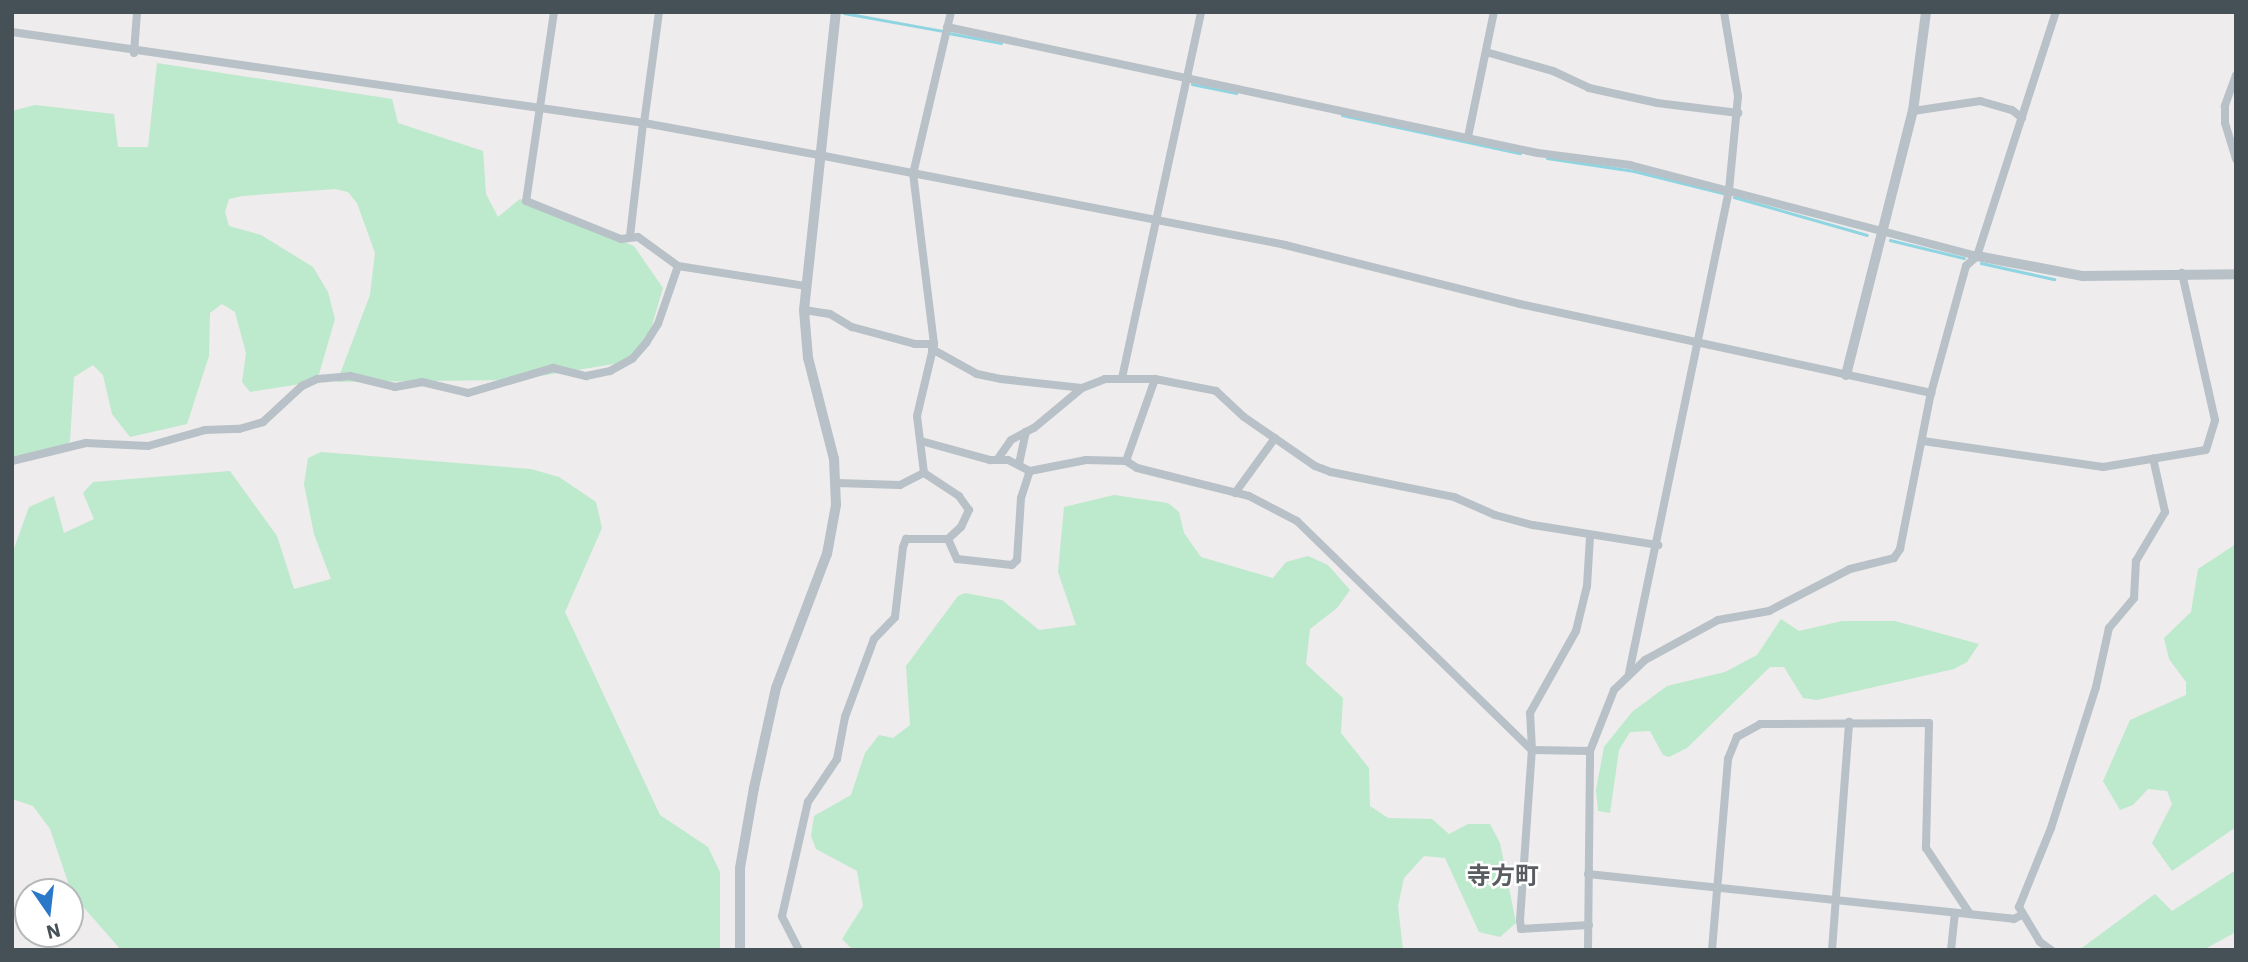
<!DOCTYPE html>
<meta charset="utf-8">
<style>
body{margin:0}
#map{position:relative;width:2248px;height:962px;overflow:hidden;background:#eeecec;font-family:"IBM Plex Sans","Noto Sans JP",sans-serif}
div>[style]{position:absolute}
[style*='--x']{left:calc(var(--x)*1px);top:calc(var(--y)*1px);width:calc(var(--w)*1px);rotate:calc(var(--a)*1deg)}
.green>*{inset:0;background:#bde9cc}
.stream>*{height:2.5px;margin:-1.25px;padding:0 1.25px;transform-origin:1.25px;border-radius:1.25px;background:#8fd4e1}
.minor>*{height:8px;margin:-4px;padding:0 4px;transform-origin:4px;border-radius:4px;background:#b8c1c7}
.tertiary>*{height:10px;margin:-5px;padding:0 5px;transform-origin:5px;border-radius:5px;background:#b8c1c7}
span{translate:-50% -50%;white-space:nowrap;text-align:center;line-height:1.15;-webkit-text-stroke:5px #fff;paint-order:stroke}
.quarter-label{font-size:24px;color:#595c60;font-weight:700}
.frame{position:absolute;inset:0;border:14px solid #465057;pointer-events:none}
.north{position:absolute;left:14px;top:878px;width:70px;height:70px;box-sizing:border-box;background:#fff;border:2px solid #b5b9bc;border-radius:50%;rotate:166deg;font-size:19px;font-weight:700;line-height:28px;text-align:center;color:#465057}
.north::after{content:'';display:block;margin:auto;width:24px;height:32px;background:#2b78c8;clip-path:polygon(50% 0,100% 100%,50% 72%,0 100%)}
</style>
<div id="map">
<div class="green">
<div style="clip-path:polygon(157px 63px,392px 99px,398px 123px,483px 151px,486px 194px,498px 217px,520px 199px,634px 246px,663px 288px,647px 342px,626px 362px,516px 380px,337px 382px,370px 295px,375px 253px,357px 203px,348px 192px,335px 189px,242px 196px,229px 199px,225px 212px,229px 226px,261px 235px,313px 267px,328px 292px,335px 319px,319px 374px,307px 383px,250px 392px,242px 382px,246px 353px,235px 312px,222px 304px,210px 313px,209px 356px,187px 424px,130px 437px,112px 414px,103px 375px,93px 365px,74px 377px,70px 441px,61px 452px,12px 456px,12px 111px,35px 105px,114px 114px,118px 147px,148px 147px)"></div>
<div style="clip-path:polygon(321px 452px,531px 469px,559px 477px,596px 502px,602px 528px,565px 612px,660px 815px,708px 847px,720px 872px,720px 950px,121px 950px,72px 894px,50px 829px,33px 806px,12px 799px,12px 554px,29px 507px,54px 496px,64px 533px,94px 519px,83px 493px,93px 482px,230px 471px,277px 536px,294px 589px,331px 579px,314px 534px,304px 484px,308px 458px)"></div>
<div style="clip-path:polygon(1114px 495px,1168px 503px,1179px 512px,1184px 533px,1201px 557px,1273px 578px,1286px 562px,1308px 556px,1328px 565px,1350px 590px,1337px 608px,1310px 629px,1306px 664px,1343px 698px,1341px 733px,1369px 768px,1370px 806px,1388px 818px,1432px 819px,1449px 834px,1468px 824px,1490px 824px,1500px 843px,1516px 923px,1500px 937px,1479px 932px,1445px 858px,1424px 856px,1404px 878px,1398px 906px,1403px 950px,853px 950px,842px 939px,863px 906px,857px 871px,816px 849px,811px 836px,814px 816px,851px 795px,865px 753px,879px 735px,893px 738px,910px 725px,906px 666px,958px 596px,965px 593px,1002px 600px,1039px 630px,1076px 625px,1058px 572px,1064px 507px)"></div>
<div style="clip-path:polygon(2236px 544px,2236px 827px,2172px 871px,2152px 843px,2172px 804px,2167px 791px,2148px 789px,2133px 805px,2120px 810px,2103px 781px,2130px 720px,2186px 695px,2186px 682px,2169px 659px,2164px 638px,2191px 612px,2198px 569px)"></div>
<div style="clip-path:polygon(1781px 619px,1799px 631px,1842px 621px,1895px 621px,1979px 644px,1967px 662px,1954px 669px,1817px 700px,1803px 698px,1784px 667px,1770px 667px,1687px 748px,1669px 757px,1663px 755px,1650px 731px,1630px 732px,1619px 750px,1610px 813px,1598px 811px,1596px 790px,1604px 747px,1632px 712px,1667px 686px,1725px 672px,1757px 655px)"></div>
<div style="clip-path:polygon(2236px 870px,2236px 932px,2203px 950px,2079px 950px,2155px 894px,2172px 911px)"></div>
</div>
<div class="stream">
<div style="--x:844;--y:13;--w:101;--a:10.3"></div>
<div style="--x:949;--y:33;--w:53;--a:10.9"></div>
<div style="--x:1192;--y:84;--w:45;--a:11.6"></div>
<div style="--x:1342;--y:115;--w:182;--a:12.1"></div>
<div style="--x:1547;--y:158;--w:88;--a:8.5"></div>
<div style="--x:1634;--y:171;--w:91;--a:14"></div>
<div style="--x:1734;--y:197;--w:138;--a:15.9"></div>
<div style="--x:1890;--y:240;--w:76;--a:13.7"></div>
<div style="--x:1981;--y:263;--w:75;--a:12.4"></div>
</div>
<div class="minor">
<div style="--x:554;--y:12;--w:191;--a:98.4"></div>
<div style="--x:526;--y:201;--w:102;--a:21.8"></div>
<div style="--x:621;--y:239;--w:17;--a:-7"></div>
<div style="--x:638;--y:237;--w:49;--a:35.9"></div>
<div style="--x:678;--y:266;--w:130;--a:8.9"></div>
<div style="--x:947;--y:27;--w:604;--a:12.04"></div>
<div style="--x:1538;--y:153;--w:93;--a:7.4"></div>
<div style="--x:1630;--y:165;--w:359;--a:14.7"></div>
<div style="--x:12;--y:32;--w:639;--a:8.19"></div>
<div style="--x:644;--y:123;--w:178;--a:10.4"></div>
<div style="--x:819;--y:155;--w:475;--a:10.9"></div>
<div style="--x:1285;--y:245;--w:242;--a:14.1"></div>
<div style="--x:1520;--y:304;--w:421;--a:12.2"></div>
<div style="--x:1486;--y:52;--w:70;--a:15.8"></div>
<div style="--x:1553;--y:71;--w:40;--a:25"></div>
<div style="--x:1589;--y:88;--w:70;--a:12.4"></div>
<div style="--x:1657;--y:103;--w:82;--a:7"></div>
<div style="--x:134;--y:53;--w:41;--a:-85.8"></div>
<div style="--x:2236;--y:75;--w:33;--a:110"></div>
<div style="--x:2225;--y:106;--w:17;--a:90"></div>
<div style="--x:2225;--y:123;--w:38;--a:73"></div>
<div style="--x:1913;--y:111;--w:68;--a:-8.5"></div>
<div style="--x:1980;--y:101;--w:33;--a:16"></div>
<div style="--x:2012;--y:110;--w:13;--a:39"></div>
<div style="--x:644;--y:123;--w:112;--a:-82.3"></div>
<div style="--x:1468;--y:137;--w:128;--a:-78.3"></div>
<div style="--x:630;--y:236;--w:113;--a:-83.4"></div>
<div style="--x:804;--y:310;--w:26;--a:9"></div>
<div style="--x:830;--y:314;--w:26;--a:31"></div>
<div style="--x:852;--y:327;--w:65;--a:15.1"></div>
<div style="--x:915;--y:344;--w:19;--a:0"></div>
<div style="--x:932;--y:349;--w:51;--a:29.1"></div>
<div style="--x:977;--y:374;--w:25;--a:12"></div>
<div style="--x:1001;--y:379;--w:81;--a:6.3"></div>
<div style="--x:1082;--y:388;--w:25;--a:-21"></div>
<div style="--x:1105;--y:379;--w:50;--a:0"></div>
<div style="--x:1155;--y:379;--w:62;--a:11.1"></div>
<div style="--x:1216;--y:391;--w:38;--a:43"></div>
<div style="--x:1244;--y:417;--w:86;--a:34.6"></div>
<div style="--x:1315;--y:466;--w:17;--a:21"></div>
<div style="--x:1331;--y:472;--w:126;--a:11.5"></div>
<div style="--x:1454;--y:497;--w:45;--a:23.7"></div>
<div style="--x:1495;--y:515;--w:39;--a:15"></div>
<div style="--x:1533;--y:525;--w:127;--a:9.1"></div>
<div style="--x:1122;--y:378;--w:374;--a:-77.8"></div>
<div style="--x:921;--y:441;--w:72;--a:15.4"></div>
<div style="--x:990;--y:460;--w:18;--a:0"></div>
<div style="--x:1008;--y:460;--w:25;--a:27"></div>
<div style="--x:1030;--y:471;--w:57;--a:-11.1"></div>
<div style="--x:1086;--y:460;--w:40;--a:1.4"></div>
<div style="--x:1126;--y:461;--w:13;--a:32"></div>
<div style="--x:1137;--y:468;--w:115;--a:14"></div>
<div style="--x:1249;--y:496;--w:54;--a:27.5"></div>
<div style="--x:1297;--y:521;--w:328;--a:44.3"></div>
<div style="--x:1532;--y:750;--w:58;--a:1"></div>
<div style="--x:1923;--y:441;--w:182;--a:8.2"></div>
<div style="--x:2103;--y:467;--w:104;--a:-9.4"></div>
<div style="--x:2206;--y:450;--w:31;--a:-73"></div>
<div style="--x:2215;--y:420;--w:151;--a:-102.7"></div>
<div style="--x:997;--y:460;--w:24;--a:-55"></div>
<div style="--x:1011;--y:440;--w:26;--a:-28"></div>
<div style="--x:1034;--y:428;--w:62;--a:-39.8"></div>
<div style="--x:12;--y:461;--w:76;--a:-13.7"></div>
<div style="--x:86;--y:443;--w:62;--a:2.8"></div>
<div style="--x:148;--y:446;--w:59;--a:-15.7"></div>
<div style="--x:205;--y:430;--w:34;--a:-2"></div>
<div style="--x:239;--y:429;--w:25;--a:-16"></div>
<div style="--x:263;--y:422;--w:53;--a:-42.7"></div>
<div style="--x:302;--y:386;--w:17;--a:-25"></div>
<div style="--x:317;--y:379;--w:33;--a:-5"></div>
<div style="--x:350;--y:376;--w:46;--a:13.7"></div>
<div style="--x:395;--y:387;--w:27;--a:-10"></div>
<div style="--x:422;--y:382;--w:47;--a:13.4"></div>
<div style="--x:468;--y:393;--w:89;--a:-16.4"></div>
<div style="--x:553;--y:368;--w:34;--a:14"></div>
<div style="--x:586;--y:376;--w:25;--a:-12"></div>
<div style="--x:610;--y:371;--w:26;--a:-29"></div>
<div style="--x:633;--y:358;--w:20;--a:-49"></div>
<div style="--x:646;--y:343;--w:22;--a:-58"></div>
<div style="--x:658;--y:324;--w:61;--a:-71"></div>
<div style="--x:1126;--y:461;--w:87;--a:-70.5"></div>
<div style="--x:1019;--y:464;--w:33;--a:-78"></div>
<div style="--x:837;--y:483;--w:63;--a:1.8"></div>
<div style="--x:900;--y:485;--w:27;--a:-27"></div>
<div style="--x:1235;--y:493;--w:68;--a:-54"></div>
<div style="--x:948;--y:539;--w:22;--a:66"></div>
<div style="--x:957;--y:559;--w:55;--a:6.2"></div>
<div style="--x:1012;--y:565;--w:7;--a:-45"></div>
<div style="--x:1017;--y:560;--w:62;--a:-86.3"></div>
<div style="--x:1021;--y:498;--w:28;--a:-72"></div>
<div style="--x:1629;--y:673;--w:493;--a:-78.3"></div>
<div style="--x:1729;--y:190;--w:94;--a:-84.5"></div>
<div style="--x:1738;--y:96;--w:85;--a:-99.5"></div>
<div style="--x:1588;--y:874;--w:428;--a:6"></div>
<div style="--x:2014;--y:919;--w:10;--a:-29"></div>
<div style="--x:1589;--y:925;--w:68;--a:176.6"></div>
<div style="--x:1521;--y:929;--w:9;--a:-96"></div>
<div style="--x:1520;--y:920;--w:170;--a:-86"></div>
<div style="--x:1532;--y:750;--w:37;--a:-93"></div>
<div style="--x:1530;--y:713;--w:94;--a:-60.7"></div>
<div style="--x:1576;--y:631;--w:46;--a:-76.3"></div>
<div style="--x:1587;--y:586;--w:49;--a:-86.5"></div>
<div style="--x:799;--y:950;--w:38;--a:-117"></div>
<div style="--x:782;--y:916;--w:117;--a:-77.2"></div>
<div style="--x:808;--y:802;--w:52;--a:-56"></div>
<div style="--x:837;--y:759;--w:43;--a:-79.2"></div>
<div style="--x:845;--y:717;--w:83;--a:-69.6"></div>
<div style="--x:874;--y:639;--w:30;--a:-46"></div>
<div style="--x:895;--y:617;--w:70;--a:-83.5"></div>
<div style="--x:903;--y:547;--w:9;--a:-69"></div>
<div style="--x:906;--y:539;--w:42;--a:0"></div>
<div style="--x:948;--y:539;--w:18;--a:-43"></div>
<div style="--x:961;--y:527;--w:19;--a:-65"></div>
<div style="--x:969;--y:510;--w:17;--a:-126"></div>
<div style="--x:959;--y:496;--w:42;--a:-146.7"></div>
<div style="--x:924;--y:473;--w:57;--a:-97"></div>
<div style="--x:917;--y:416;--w:74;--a:-76.7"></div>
<div style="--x:934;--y:344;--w:171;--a:-97"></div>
<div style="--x:913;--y:174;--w:166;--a:-76.8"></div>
<div style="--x:1588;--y:950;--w:199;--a:-89.4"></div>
<div style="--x:1590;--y:751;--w:66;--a:-68.5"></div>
<div style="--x:1614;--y:690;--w:43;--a:-44.1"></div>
<div style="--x:1645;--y:660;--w:83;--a:-28.7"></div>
<div style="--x:1718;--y:620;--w:52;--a:-10"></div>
<div style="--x:1769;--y:611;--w:91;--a:-27.4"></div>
<div style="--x:1850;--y:569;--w:45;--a:-14"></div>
<div style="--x:1894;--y:558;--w:11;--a:-56"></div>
<div style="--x:1900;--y:549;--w:159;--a:-78.8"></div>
<div style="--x:1931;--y:393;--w:132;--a:-74.6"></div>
<div style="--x:1966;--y:266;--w:15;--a:-42"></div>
<div style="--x:1977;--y:256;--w:256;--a:-72.1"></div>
<div style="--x:1712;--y:950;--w:192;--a:-85.2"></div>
<div style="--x:1728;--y:759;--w:24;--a:-68"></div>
<div style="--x:1737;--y:737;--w:26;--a:-29"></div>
<div style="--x:1760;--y:724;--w:169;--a:-0.3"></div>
<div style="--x:1929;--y:723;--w:125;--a:91.4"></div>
<div style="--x:1926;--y:848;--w:79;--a:56.3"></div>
<div style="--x:1832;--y:950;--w:229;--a:-85.7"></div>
<div style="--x:1951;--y:950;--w:37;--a:-84"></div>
<div style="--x:2051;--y:950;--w:14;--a:-144"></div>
<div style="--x:2040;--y:942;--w:41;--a:-121"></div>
<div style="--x:2019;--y:907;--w:85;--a:-67.9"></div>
<div style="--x:2051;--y:828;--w:148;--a:-72.3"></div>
<div style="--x:2096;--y:687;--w:60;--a:-77.6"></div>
<div style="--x:2109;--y:628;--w:39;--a:-50"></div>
<div style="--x:2134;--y:598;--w:37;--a:-87"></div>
<div style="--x:2136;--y:561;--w:57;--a:-59.4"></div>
<div style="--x:2165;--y:512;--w:55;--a:-102.5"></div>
</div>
<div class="tertiary">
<div style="--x:1977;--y:256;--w:108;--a:10.7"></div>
<div style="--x:2083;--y:276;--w:153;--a:-0.7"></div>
<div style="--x:1846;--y:375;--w:272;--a:-75.8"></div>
<div style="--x:1913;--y:111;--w:100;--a:-82.5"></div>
<div style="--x:740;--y:950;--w:82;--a:-90"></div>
<div style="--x:740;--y:868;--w:81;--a:-80.1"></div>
<div style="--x:754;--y:788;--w:102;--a:-77.6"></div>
<div style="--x:776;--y:688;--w:143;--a:-69.2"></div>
<div style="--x:827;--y:554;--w:50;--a:-79.6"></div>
<div style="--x:836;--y:505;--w:46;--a:-92.5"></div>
<div style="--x:834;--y:459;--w:104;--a:-104.4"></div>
<div style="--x:808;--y:358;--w:48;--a:-94.8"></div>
<div style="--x:804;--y:310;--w:300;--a:-83.9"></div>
</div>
<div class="quarter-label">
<span style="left:1503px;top:876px">寺方町</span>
</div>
<div class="frame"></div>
<div class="north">N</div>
</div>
